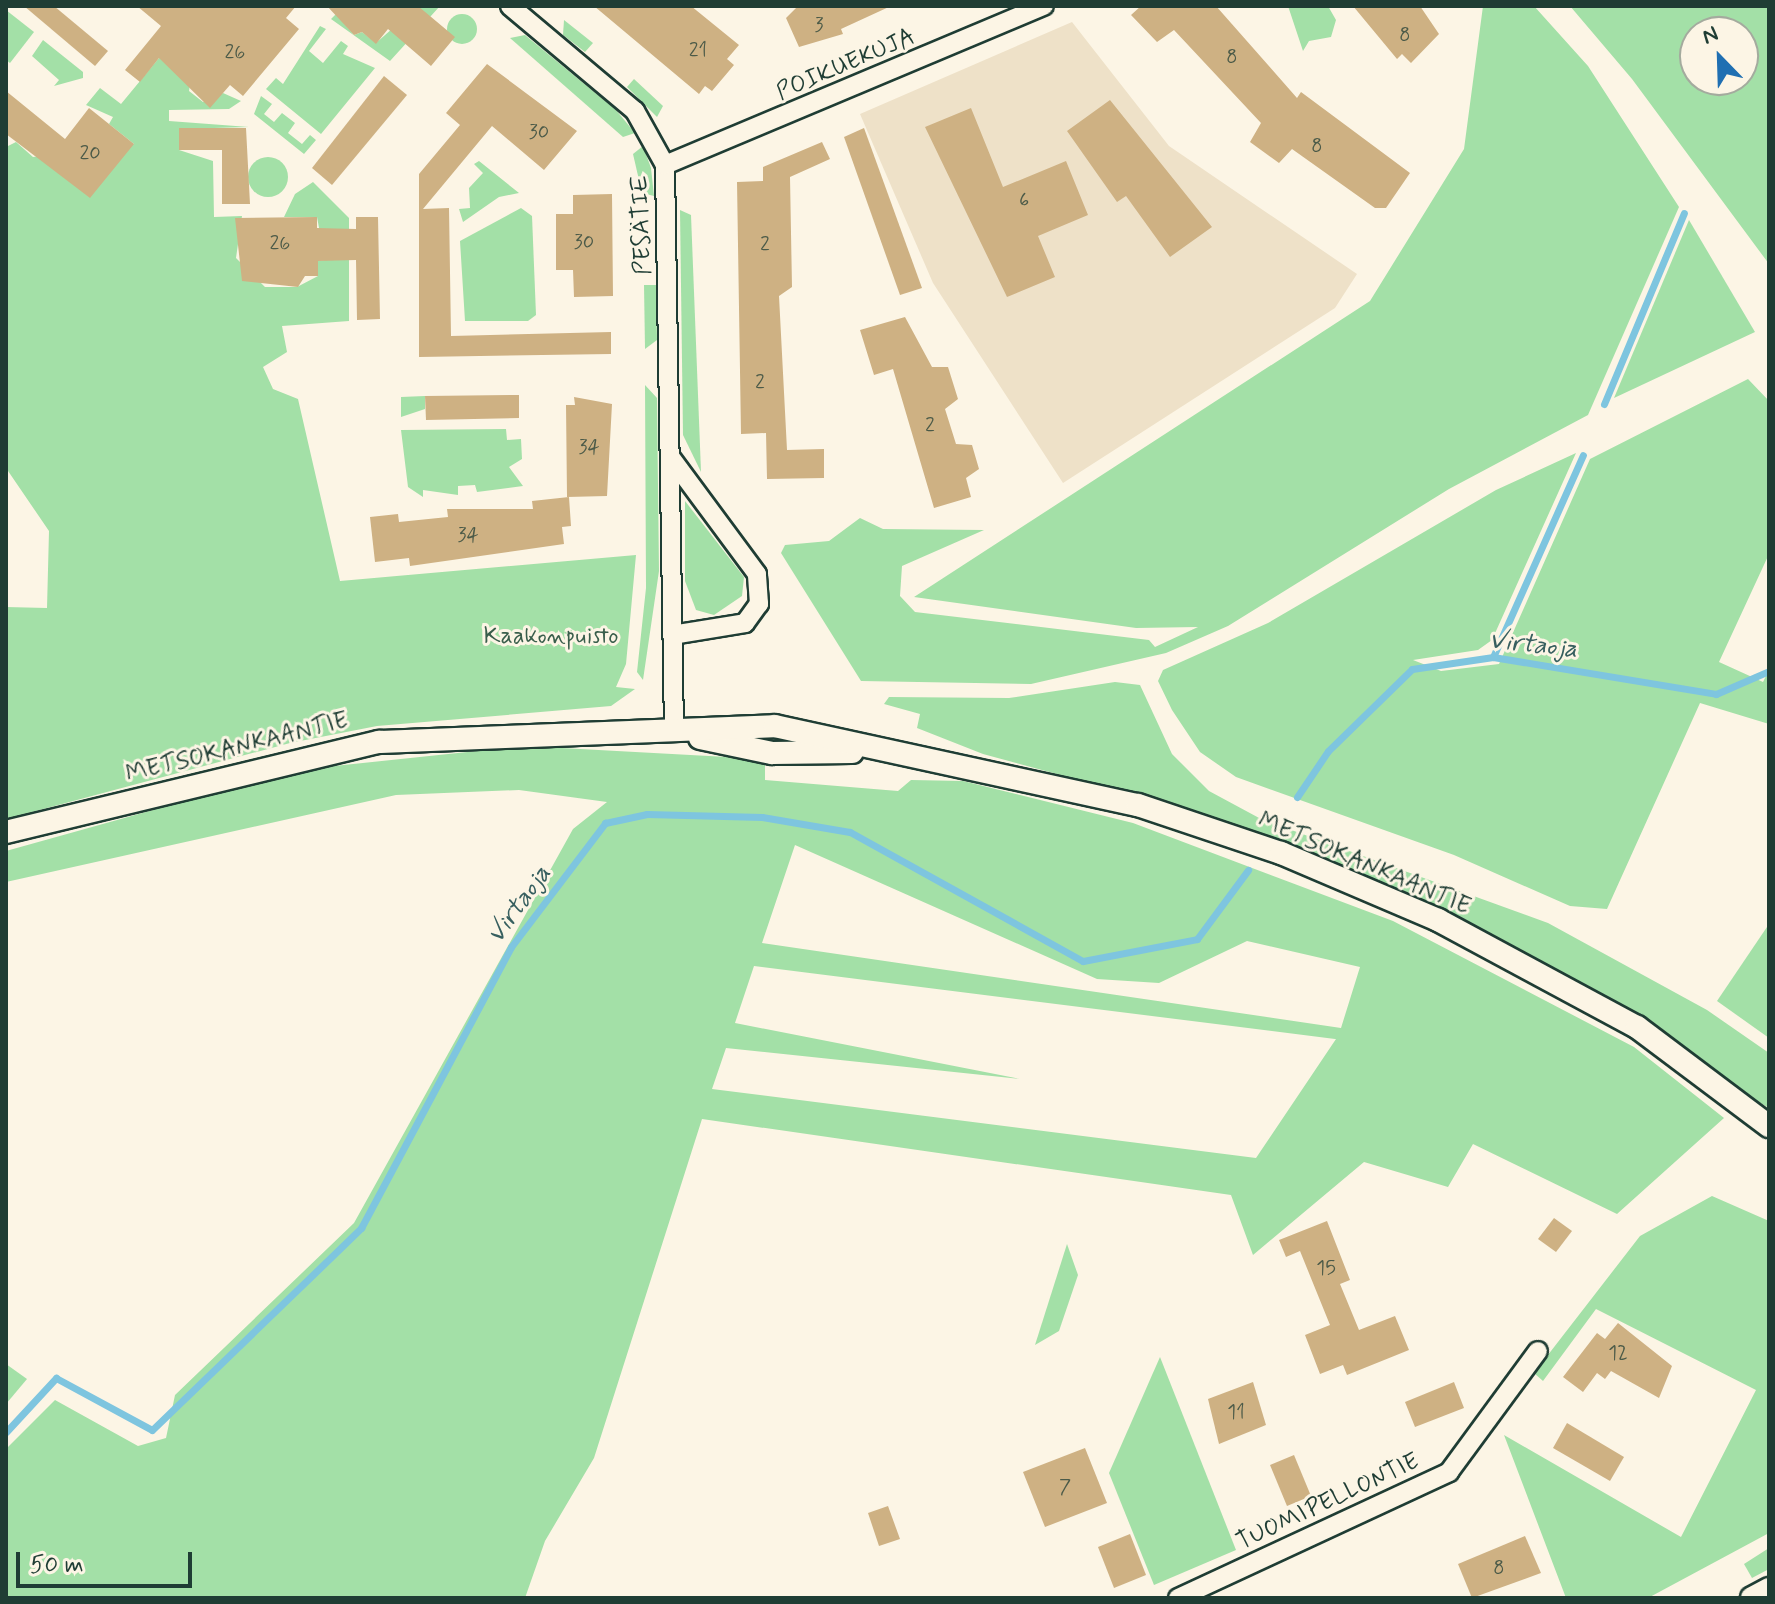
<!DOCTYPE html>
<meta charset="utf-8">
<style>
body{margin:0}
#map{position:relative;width:1775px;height:1604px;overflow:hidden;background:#fcf5e5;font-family:Mynerve,sans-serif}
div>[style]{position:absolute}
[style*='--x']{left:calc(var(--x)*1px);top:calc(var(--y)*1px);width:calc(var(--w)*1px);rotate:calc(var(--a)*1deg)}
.built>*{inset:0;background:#eee1c8}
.green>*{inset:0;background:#a3e0a7}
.round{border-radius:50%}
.stream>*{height:7px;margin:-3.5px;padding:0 3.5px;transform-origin:3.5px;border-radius:3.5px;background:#7ec5df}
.building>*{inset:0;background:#ceb183}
.roads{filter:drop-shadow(2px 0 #1f3d34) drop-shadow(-2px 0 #1f3d34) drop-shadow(0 2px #1f3d34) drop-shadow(0 -2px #1f3d34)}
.minor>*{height:18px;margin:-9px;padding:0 9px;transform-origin:9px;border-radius:9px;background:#fcf5e5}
.tertiary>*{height:22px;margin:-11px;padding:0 11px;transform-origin:11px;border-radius:11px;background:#fcf5e5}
span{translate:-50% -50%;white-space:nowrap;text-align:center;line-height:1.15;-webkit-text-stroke:6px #fcf5e5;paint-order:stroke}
.number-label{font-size:20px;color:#4b5a48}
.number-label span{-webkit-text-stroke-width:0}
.street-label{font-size:24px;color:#1f3d34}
.park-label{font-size:24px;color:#395e4b}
.water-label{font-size:26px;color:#375f5f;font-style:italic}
.frame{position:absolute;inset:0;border:8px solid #1f3d34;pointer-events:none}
.north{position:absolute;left:1679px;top:16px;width:80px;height:80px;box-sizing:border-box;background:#fcf5e5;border:2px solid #a4ab9e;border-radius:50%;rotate:337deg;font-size:22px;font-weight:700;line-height:32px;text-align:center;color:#1f3d34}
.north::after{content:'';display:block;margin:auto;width:28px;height:36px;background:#1f6fb2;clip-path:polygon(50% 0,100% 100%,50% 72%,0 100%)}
.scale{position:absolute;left:16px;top:1552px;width:176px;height:36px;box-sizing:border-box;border:4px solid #1f3d34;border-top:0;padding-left:10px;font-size:24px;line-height:28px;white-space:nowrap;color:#1f3d34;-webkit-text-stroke:6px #fcf5e5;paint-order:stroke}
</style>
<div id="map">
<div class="built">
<div style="clip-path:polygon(1072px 22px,1169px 146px,1357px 274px,1335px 308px,1063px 483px,933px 283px,860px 114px)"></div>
</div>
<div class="green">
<div style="clip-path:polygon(202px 6px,189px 91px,203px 102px,223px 93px,241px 101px,229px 109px,169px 110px,169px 121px,249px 127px,179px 129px,179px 150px,213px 161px,214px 217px,242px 216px,236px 258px,265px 287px,297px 287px,318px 276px,318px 261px,325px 260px,317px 217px,284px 217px,295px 194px,313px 182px,349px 218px,349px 321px,282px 326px,287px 352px,263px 367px,273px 389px,298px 399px,340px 581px,636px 555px,626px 664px,616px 687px,635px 689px,611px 706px,377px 726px,290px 743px,6px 819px,6px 607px,47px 608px,49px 531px,6px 468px,6px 147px,16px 142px,33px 157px,134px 144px,109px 124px,113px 117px,86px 105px,100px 88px,121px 104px)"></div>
<div style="clip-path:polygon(418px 6px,440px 6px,390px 61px,331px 19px,336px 14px,354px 35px,362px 32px,376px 43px)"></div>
<div style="clip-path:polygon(1288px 6px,1328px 6px,1336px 20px,1331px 37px,1309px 41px,1303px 51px)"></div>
<div style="clip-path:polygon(1483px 6px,1534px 6px,1588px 66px,1679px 207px,1588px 415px,1449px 489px,1228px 626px,1166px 653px,1031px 684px,861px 681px,781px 553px,785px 545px,829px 541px,860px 518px,883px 529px,984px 530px,902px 566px,900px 596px,915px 612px,1149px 640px,1155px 647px,1198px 627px,1136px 628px,914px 597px,1370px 301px,1464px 149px)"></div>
<div style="clip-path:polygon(evenodd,1570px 6px,1769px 6px,1769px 264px,1632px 79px,1570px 6px,1695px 32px,1743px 32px,1743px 80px,1695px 80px,1695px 32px)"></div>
<div style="clip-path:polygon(6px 10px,34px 32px,10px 63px,6px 60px)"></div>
<div class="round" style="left:447px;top:14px;width:30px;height:30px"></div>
<div style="clip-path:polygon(564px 20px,593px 43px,585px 52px,563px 35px)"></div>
<div style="clip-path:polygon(320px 26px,326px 29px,309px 51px,323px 63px,341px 41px,348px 46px,343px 54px,375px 68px,321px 134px,266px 89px,276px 78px,283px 84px)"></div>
<div style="clip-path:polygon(525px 35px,616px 110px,635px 133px,623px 137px,510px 38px)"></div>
<div style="clip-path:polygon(43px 40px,83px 72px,83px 78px,54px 86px,59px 80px,32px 56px)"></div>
<div style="clip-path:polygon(634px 79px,663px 106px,657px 117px,627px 87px)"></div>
<div style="clip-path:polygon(261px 96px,272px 104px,264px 114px,274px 122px,282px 113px,295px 123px,288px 133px,302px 144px,310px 135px,316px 140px,304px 154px,254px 114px)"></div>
<div style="clip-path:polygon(643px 146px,651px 168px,654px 196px,642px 193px,633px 154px)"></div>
<div class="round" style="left:248px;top:157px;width:40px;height:40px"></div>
<div style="clip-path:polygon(479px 161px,519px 193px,499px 197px,463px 222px,459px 209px,470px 208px,469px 188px,483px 173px,474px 164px)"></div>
<div style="clip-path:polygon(521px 208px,532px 216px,536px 315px,528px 321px,465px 321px,460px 241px)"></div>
<div style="clip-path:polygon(680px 210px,691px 215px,701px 472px,683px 435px)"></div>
<div style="clip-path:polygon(1689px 220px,1755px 332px,1614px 398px)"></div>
<div style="clip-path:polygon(644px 285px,656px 285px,657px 340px,645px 349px)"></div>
<div style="clip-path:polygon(1748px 379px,1769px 401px,1769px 554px,1719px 662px,1763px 682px,1769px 670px,1769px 724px,1700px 703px,1607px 909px,1570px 906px,1454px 855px,1236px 777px,1200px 752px,1172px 710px,1158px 681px,1163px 670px,1268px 623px,1496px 490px,1576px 453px,1492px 640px,1478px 650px,1413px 660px,1441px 671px,1499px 664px,1590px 459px)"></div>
<div style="clip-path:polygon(645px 385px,657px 398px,659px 571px,643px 680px,637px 672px,646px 588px)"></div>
<div style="clip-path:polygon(425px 396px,425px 409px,401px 417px,401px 397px)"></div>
<div style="clip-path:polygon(506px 429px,507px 440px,521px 439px,522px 459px,509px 467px,523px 486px,477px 492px,475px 485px,458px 486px,458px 495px,423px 490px,423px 497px,408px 487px,401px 430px)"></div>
<div style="clip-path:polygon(685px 501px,744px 577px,742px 596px,714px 615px,696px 610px,685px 581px)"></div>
<div style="clip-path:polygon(1115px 682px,1140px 685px,1172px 754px,1209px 791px,1261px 819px,1548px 923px,1707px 1010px,1769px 1053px,1769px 1108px,1438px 910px,1194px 811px,983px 754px,917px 728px,920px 714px,884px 704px,889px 697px,1009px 698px)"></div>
<div style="clip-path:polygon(evenodd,525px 746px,765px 759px,765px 780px,898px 791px,911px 780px,963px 781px,1133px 823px,1393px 921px,1634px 1047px,1724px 1118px,1617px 1214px,1473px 1144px,1448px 1187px,1364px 1162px,1253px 1255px,1231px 1195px,702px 1119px,594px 1458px,545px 1541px,525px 1598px,6px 1598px,6px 1449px,55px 1400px,138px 1446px,166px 1438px,175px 1395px,354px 1223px,573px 829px,607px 802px,519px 790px,396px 795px,6px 882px,6px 851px,296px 770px,525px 746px,795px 845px,1097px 979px,1159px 983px,1247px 941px,1360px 967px,1341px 1028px,762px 943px,795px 845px,525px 746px,754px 966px,1335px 1039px,1336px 1039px,1256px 1158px,712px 1089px,726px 1048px,1020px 1079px,735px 1023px,754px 966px)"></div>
<div style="clip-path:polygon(1769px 924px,1769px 1038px,1717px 1001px)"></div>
<div style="clip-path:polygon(1712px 1196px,1769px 1221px,1769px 1533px,1648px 1598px,1566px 1598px,1504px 1435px,1681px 1537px,1756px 1390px,1596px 1309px,1543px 1381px,1534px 1373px,1640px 1236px)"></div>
<div style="clip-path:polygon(1067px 1244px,1078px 1275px,1059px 1331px,1035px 1345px)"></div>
<div style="clip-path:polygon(1160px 1357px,1236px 1550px,1154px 1585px,1109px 1473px)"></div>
<div style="clip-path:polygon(6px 1364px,27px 1379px,6px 1404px)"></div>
<div style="clip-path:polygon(1769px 1548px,1769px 1569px,1752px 1578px,1744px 1564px)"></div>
</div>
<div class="stream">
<div style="--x:1604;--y:404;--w:207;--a:-67.3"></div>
<div style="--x:1493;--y:657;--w:221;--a:-66"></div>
<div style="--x:1297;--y:797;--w:55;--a:-56"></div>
<div style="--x:1328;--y:751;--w:117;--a:-44.3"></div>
<div style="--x:1412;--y:669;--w:82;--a:-8.4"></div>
<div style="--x:1493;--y:657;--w:226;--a:9.4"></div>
<div style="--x:1716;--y:694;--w:58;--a:-23.5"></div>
<div style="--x:6;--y:1432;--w:74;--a:-47.2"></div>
<div style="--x:56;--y:1378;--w:109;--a:28.4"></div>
<div style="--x:152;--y:1430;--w:291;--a:-44"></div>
<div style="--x:361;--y:1228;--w:319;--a:-61.9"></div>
<div style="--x:511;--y:947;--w:156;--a:-52.8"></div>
<div style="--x:605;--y:823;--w:43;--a:-12.1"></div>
<div style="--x:647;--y:814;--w:115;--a:1.5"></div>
<div style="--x:762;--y:817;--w:89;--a:9.7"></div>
<div style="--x:850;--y:832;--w:266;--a:29"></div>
<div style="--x:1083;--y:961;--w:116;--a:-10.9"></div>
<div style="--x:1197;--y:939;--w:86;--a:-53.5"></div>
</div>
<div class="building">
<div style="clip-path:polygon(24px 6px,54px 6px,108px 51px,95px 66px)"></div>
<div style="clip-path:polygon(137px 6px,296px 6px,286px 18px,299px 29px,243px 96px,230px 85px,210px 108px,159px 58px,140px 82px,125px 70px,161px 26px)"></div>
<div style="clip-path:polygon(327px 6px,418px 6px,455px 37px,431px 66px,388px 29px,376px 44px,362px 32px,354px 35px)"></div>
<div style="clip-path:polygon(594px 6px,691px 6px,739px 45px,727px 59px,734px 65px,712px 91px,705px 86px,699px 94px)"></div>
<div style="clip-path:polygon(798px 6px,891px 6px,841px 29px,843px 34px,799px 47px,786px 18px)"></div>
<div style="clip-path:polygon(1141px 6px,1216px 6px,1297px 98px,1301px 92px,1410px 173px,1386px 208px,1375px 208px,1292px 149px,1279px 163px,1250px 142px,1261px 123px,1174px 30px,1157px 42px,1131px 15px)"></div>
<div style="clip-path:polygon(1353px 6px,1420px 6px,1439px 34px,1411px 63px,1402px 54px,1397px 59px)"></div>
<div style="clip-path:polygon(487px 64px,577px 131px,544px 170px,492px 126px,423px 209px,449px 208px,451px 336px,611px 332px,611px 354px,419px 357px,419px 174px,460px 125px,446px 113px)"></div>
<div style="clip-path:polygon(384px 76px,407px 95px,332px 185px,312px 168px)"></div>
<div style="clip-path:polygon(6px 91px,65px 139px,89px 108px,134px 144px,90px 198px,6px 134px)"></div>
<div style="clip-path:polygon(1110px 100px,1212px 227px,1170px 257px,1126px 196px,1117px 202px,1067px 131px)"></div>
<div style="clip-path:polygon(971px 108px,1003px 187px,1066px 161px,1088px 215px,1038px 236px,1055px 277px,1007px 297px,925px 127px)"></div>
<div style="clip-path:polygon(179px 128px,246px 128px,250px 204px,222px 204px,222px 150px,179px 150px)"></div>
<div style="clip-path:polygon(864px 128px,922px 288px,900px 295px,844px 137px)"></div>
<div style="clip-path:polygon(822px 142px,830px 159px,790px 177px,792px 287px,779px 296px,787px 450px,824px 449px,824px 478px,767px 479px,766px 433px,741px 434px,737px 182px,763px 181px,763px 167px)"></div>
<div style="clip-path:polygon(612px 194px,613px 296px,574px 297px,573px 270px,556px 270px,556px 214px,573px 214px,573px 195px)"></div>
<div style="clip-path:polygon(317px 217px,317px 228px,356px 229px,356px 217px,378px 217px,380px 319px,357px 320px,356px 260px,318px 261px,318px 276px,305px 276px,298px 287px,242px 281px,235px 218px)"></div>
<div style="clip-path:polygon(905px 317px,932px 367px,948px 367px,958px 399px,945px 409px,956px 444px,972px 445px,979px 469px,966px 478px,971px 497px,934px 508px,893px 369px,874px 375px,860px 330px)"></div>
<div style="clip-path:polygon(519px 395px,519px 418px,426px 420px,425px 396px)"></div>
<div style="clip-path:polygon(574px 397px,612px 404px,607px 496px,567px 497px,566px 405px,575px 405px)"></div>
<div style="clip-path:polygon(569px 497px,571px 526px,562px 527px,564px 544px,410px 566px,409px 558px,375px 562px,370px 517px,398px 514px,399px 522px,448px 517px,447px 509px,533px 509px,532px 501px)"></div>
<div style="clip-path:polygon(1554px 1218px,1572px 1231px,1556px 1252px,1538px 1239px)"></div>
<div style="clip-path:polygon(1327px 1221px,1350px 1280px,1340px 1284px,1359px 1330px,1395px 1316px,1409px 1350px,1347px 1375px,1343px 1365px,1320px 1374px,1305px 1335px,1330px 1325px,1300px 1251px,1286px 1257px,1279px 1240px)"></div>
<div style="clip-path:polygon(1618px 1323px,1672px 1366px,1659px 1398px,1611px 1371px,1605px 1379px,1597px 1373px,1583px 1392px,1563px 1377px,1597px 1333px,1605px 1339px)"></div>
<div style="clip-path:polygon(1253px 1382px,1266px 1425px,1219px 1444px,1208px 1399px)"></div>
<div style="clip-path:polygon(1454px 1382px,1464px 1408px,1415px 1427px,1405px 1402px)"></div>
<div style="clip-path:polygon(1567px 1423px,1624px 1457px,1610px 1481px,1553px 1448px)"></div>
<div style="clip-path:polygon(1085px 1448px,1107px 1503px,1045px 1527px,1023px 1472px)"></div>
<div style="clip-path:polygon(1294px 1455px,1311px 1496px,1287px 1506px,1270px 1465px)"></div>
<div style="clip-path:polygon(888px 1506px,900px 1539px,879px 1546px,868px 1513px)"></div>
<div style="clip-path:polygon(1130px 1534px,1146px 1575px,1114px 1588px,1098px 1547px)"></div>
<div style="clip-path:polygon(1525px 1536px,1541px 1573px,1472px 1598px,1458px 1564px)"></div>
</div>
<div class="roads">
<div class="minor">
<div style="--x:510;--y:6;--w:163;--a:40"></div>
<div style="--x:635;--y:111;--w:62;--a:60.9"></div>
<div style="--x:665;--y:165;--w:567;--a:89.09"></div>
<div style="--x:665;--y:165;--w:411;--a:-22.8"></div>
<div style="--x:672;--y:635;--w:74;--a:-9.3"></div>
<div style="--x:745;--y:623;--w:24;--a:-54"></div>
<div style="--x:759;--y:604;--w:30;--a:-94"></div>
<div style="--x:757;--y:574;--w:143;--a:-126.5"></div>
<div style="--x:1178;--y:1598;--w:299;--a:-24.9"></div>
<div style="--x:1449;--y:1472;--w:150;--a:-53.7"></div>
</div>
<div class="tertiary">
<div style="--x:700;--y:738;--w:74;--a:11.8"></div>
<div style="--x:772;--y:753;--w:80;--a:-0.7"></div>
<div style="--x:6;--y:832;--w:384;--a:-13.6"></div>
<div style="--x:379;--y:742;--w:396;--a:-2.3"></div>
<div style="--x:775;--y:726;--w:371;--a:12.3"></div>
<div style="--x:1138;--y:805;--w:151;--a:18.6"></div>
<div style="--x:1281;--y:853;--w:171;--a:23.1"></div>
<div style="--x:1438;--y:920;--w:226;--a:28.3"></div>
<div style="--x:1637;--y:1027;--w:165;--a:36.9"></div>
<div style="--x:1752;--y:1598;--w:19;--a:-28"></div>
</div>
</div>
<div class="number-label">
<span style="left:819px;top:25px">3</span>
<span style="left:1405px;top:35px">8</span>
<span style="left:698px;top:50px">21</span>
<span style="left:235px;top:52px">26</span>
<span style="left:1232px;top:57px">8</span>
<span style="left:539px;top:132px">30</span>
<span style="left:1317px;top:146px">8</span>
<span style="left:90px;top:153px">20</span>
<span style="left:1024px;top:200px">6</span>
<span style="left:584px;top:242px">30</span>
<span style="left:280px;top:243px">26</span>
<span style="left:765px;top:244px">2</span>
<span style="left:760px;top:382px">2</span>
<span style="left:930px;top:425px">2</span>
<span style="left:589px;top:447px">34</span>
<span style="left:468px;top:535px">34</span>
<span style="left:1326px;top:1268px">15</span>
<span style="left:1618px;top:1353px">12</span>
<span style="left:1236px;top:1412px">11</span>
<span style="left:1065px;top:1487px">7</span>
<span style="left:1499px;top:1568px">8</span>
</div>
<div class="street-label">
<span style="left:846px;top:65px;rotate:-23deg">POIKUEKUJA</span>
<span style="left:642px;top:225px;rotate:-92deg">PESÄTIE</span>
<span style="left:237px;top:748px;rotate:-14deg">METSOKANKAANTIE</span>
<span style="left:1364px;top:864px;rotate:23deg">METSOKANKAANTIE</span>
<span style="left:1328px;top:1502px;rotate:-25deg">TUOMIPELLONTIE</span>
</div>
<div class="park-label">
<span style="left:551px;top:637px">Kaakonpuisto</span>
</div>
<div class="water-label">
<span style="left:1533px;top:646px;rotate:6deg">Virtaoja</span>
<span style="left:520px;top:905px;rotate:-54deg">Virtaoja</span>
</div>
<div class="frame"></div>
<div class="north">N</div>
<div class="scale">50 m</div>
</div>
